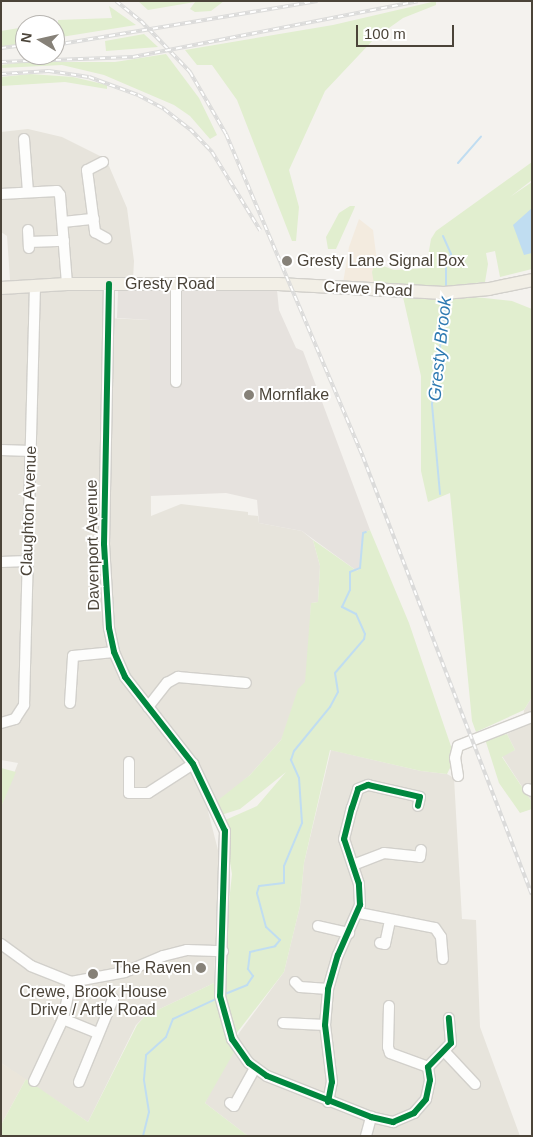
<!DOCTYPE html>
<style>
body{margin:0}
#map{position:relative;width:533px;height:1137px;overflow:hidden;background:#f4f2ee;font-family:Helvetica,sans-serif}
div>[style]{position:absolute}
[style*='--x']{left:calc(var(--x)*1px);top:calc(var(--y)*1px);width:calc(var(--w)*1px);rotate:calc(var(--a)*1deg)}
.residential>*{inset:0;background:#e7e4dc}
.commercial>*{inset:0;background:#f3ebdf}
.industrial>*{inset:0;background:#e6e2de}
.education>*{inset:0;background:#eae5da}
.green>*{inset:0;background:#e1eecf}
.water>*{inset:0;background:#c0ddf1}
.stream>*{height:2px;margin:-1px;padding:0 1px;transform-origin:1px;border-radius:1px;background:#c0ddf1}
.roads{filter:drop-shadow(1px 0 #d2d0cb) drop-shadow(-1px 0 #d2d0cb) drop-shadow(0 1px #d2d0cb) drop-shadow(0 -1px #d2d0cb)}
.minor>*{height:10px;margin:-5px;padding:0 5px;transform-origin:5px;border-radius:5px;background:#fdfdfc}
.major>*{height:12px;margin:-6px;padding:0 6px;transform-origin:6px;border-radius:6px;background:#f2efe6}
.rail>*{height:4px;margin-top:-2px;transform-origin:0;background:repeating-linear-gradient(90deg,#fff 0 5.5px,#dbdbda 0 11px);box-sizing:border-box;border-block:1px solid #dbdbda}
.cycleway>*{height:6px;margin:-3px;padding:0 3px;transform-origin:3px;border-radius:3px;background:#00873e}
.dots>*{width:14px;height:14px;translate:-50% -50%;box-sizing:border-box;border:2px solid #fff;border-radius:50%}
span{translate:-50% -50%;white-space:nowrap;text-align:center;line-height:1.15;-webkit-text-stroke:4px #fff;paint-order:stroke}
.poi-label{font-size:16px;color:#4b4439}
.left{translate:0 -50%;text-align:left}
.right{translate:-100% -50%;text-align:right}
.street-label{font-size:16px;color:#4b4439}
.water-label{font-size:18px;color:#2e7ab2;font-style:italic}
.frame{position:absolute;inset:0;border:2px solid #4b4439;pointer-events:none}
.north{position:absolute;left:15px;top:15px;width:50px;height:50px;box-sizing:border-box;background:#fff;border:1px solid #b7b4b0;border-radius:50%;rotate:279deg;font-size:14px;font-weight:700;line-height:20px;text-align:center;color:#4b4439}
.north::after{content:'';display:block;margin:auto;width:18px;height:22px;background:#868178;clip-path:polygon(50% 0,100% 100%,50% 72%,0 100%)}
.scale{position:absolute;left:356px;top:25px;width:98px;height:22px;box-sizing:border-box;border:2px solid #4b4439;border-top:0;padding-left:6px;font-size:15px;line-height:18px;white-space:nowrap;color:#4b4439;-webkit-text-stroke:4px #fff;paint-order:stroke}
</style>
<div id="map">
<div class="residential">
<div style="clip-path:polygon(28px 129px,62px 137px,100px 156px,109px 166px,127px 208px,134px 261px,133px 280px,105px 277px,105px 318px,150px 320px,151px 516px,181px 504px,248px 512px,248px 515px,258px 516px,259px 523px,302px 531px,313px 540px,320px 566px,318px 602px,311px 603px,308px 687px,281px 740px,250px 775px,208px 811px,219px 854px,214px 983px,145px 1016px,136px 1025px,88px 1122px,1px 1063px,1px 807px,18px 763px,1px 760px,1px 295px,11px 294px,7px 236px,1px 232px,1px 132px)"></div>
<div style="clip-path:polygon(532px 697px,532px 802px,502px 756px,515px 750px,507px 734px,523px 726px,524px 710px)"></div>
<div style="clip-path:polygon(331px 750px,421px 771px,447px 774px,454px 778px,462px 919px,476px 920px,480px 1027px,520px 1136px,248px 1136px,205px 1103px,239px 1033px,284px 972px,300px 906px,304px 863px)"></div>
</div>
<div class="commercial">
<div style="clip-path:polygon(359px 219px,373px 230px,380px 286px,343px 283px,349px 247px)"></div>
</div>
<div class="industrial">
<div style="clip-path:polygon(118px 290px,277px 290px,279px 310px,296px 348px,303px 351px,370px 530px,363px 533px,360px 568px,357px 571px,302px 531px,259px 523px,257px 500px,226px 493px,150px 496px,150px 320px,117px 318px)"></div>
</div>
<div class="education">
<div style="clip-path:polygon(1px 1063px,26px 1079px,1px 1125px)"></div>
</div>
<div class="green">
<div style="clip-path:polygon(138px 1px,224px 1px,211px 11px,195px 12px,190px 9px,195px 2px,148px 10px)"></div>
<div style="clip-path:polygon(436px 1px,436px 5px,403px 18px,375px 38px,325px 91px,289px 170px,299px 207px,296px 241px,292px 241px,237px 100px,212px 65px,197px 65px,185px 50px,333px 25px)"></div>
<div style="clip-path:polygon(109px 6px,136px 25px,55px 38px,55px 25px,37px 25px,58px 24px,58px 20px,112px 18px)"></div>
<div style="clip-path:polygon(25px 27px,25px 43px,1px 47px,1px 31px)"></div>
<div style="clip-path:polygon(144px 34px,158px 47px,106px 51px,105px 41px)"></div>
<div style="clip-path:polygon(166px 54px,199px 98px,217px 135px,210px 139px,190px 116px,174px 105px,104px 75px,62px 65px,1px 68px,1px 65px,23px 62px,115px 62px)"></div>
<div style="clip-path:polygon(30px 74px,73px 77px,107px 85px,107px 89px,65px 82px,1px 86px,1px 77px)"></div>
<div style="clip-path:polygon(532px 162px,532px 180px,510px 197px,532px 182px,532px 269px,500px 277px,495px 251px,486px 253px,488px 264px,485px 282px,436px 287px,374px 284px,372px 272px,375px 263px,394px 270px,426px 268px,431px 239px,436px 231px)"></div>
<div style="clip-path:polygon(350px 206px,355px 206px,354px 209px,336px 249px,328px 249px,326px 237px,331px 228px,339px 213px)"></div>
<div style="clip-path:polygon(403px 297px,475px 297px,512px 301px,532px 309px,532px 697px,524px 710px,476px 732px,472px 721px,450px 493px,428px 502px,421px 471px,421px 376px)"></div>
<div style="clip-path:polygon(370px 530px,409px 623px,455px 758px,447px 774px,421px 771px,330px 750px,304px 863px,300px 906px,284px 972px,232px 1039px,237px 1047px,205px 1103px,248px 1136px,1px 1136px,1px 1125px,26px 1079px,88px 1122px,137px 1025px,145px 1016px,214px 983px,220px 987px,232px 874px,223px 821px,257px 806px,286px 772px,240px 809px,221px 815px,217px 801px,250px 775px,281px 740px,298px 689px,305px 682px,311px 603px,318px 602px,320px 566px,313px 540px,357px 571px,360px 568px,363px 533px)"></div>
<div style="clip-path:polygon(507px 734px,515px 750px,502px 757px,532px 802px,532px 809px,520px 813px,499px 783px,485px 739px)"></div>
<div style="clip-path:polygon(1px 768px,16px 772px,1px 807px)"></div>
</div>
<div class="water">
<div style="clip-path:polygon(532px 208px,532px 253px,524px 255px,513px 225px)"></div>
</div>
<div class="stream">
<div style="--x:458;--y:163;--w:35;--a:-49"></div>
<div style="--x:443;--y:236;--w:20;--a:66"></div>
<div style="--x:451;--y:254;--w:12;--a:114"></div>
<div style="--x:446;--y:265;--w:23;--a:90"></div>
<div style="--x:440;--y:494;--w:90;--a:-95.1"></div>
<div style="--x:432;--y:404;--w:108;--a:-82"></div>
<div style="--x:225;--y:994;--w:24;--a:-22"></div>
<div style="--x:247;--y:985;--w:11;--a:-56"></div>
<div style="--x:253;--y:976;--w:9;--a:-126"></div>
<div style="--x:248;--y:969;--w:17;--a:-83"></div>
<div style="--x:250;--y:952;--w:26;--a:-13"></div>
<div style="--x:275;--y:946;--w:8;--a:-50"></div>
<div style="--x:280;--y:940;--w:19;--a:-137"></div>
<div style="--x:266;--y:927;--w:35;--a:-105"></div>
<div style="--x:257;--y:893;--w:7;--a:-74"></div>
<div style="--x:259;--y:886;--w:25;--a:-7"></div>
<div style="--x:284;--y:883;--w:17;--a:-90"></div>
<div style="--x:284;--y:866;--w:47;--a:-67.3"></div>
<div style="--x:302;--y:823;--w:45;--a:-93.8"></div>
<div style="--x:299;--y:778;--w:20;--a:-114"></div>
<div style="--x:291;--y:760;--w:9;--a:-72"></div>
<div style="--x:294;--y:751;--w:57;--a:-50.7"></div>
<div style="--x:330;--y:707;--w:17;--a:-62"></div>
<div style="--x:338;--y:692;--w:19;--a:-99"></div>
<div style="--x:335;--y:673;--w:45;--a:-49.5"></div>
<div style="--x:364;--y:639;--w:5;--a:-79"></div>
<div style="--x:365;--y:634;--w:22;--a:-114"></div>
<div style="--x:356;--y:614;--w:16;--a:-153"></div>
<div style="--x:342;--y:607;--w:19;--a:-65"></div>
<div style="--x:350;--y:590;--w:18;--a:-90"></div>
<div style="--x:350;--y:572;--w:11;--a:-22"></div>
<div style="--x:360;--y:568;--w:35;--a:-85"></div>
<div style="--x:363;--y:533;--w:3;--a:-18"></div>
<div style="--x:143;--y:1136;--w:25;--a:-76"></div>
<div style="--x:149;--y:1112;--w:33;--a:-99"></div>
<div style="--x:144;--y:1079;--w:24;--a:-85"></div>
<div style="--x:146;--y:1055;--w:27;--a:-42"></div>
<div style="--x:166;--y:1037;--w:19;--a:-69"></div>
<div style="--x:173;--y:1019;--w:47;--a:-24.9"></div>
</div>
<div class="roads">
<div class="minor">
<div style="--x:24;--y:139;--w:53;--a:85.7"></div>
<div style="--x:103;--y:162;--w:18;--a:153"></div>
<div style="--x:87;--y:170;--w:63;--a:82.6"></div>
<div style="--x:95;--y:232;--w:13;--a:29"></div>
<div style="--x:1;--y:194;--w:56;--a:-3.1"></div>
<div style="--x:57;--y:191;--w:5;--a:53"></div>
<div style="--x:60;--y:195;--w:89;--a:85.5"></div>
<div style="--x:63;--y:222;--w:31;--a:-6"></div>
<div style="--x:28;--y:230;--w:18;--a:87"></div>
<div style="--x:29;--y:242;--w:35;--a:-2"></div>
<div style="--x:109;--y:284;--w:260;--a:91.1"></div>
<div style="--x:104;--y:544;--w:84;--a:86.6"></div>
<div style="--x:109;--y:628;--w:25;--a:78"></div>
<div style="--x:114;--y:652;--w:27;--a:66"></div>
<div style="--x:125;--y:677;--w:110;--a:52"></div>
<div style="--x:193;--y:764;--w:74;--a:64.5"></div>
<div style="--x:225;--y:831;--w:165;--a:91.7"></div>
<div style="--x:220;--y:996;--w:45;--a:74.4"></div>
<div style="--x:232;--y:1039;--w:29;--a:55"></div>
<div style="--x:249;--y:1063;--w:22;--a:36"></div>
<div style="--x:267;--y:1076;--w:112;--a:21.5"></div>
<div style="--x:371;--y:1117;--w:23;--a:13"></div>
<div style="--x:393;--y:1122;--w:23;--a:-23"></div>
<div style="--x:414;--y:1113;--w:18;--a:-49"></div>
<div style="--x:426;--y:1099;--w:19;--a:-78"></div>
<div style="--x:430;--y:1080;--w:13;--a:-99"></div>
<div style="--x:428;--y:1067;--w:33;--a:-46"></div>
<div style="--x:451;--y:1043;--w:25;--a:-95"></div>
<div style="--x:176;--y:382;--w:97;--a:-90"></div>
<div style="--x:1;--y:450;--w:30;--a:2"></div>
<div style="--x:1;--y:562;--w:26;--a:-2"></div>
<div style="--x:70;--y:703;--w:47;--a:-86.3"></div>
<div style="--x:73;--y:656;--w:41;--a:-5.6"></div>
<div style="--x:148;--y:707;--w:31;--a:-52"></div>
<div style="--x:167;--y:683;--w:13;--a:-29"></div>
<div style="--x:178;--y:677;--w:68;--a:5"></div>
<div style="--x:1;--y:723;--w:15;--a:-16"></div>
<div style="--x:15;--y:719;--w:17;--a:-57"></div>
<div style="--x:24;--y:705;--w:420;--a:-88.5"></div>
<div style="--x:129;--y:762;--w:31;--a:90"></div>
<div style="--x:129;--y:793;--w:19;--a:0"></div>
<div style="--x:148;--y:793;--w:54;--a:-32.8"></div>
<div style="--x:458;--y:776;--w:18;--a:-99"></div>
<div style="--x:455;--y:758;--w:12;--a:-76"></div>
<div style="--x:458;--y:746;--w:79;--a:-21.4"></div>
<div style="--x:528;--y:789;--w:4;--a:27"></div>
<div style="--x:353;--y:865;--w:33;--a:-21"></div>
<div style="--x:384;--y:853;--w:36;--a:6"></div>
<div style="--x:420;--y:857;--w:7;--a:-82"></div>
<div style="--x:359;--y:913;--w:77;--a:11.2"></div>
<div style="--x:435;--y:928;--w:11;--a:56"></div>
<div style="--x:441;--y:937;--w:22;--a:85"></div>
<div style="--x:318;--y:926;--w:32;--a:13"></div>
<div style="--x:380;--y:943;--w:5;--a:11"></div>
<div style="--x:385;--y:944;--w:24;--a:-78"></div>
<div style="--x:1;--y:944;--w:37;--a:36"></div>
<div style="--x:31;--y:966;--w:43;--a:21.8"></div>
<div style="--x:71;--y:982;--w:55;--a:-10.5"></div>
<div style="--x:125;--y:972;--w:41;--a:-22.8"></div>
<div style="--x:163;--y:956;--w:25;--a:-14"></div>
<div style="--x:187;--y:950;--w:36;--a:2"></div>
<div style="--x:295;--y:982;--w:7;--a:45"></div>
<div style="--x:300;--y:987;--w:28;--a:4"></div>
<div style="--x:389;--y:1006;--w:41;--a:91.4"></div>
<div style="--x:388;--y:1047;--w:6;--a:72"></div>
<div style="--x:390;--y:1053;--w:40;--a:20.2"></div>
<div style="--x:63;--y:1019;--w:37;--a:22"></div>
<div style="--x:283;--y:1023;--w:42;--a:2.7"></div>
<div style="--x:445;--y:1052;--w:44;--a:46.8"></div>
<div style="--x:34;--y:1081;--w:68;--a:-64.9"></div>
<div style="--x:63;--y:1019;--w:38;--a:-78"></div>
<div style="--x:79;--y:1082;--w:90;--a:-67.7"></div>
<div style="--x:328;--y:1102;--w:20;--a:-79"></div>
<div style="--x:332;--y:1082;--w:57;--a:-97"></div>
<div style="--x:325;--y:1025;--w:36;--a:-85"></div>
<div style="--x:328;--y:989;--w:35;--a:-74"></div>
<div style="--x:338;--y:955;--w:55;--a:-66.3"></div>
<div style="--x:360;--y:905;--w:21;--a:-93"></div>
<div style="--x:359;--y:884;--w:47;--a:-108.4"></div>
<div style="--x:344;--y:839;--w:32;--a:-76"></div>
<div style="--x:352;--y:808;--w:20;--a:-72"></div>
<div style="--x:358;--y:789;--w:11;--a:-22"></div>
<div style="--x:368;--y:785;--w:53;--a:13"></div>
<div style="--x:420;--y:797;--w:9;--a:103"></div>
<div style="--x:230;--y:1103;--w:5;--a:37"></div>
<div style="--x:234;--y:1106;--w:43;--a:-61.1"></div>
<div style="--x:366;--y:1136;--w:20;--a:-75"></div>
</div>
<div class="major">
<div style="--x:1;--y:288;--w:66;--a:-3.5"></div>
<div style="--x:67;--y:284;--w:211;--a:0"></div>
<div style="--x:278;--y:284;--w:166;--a:3.1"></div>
<div style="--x:444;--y:293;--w:45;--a:-5.1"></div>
<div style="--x:489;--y:289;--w:44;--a:-11.8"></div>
</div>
</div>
<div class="rail">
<div style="--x:116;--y:1;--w:32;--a:39"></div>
<div style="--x:141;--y:21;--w:71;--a:46.1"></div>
<div style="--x:190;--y:72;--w:72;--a:59.9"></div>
<div style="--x:226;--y:134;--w:351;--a:67"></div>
<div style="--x:363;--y:457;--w:469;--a:68.9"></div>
<div style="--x:55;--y:45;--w:266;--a:-9.5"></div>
<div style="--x:1;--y:48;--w:24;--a:-7"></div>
<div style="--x:1;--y:62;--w:132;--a:-2.2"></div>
<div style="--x:133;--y:57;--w:290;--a:-11.1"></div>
<div style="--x:1;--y:74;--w:48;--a:-3.6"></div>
<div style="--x:49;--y:71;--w:40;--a:8.5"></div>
<div style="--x:89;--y:77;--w:52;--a:20.2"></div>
<div style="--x:138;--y:95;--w:30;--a:28"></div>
<div style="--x:164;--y:109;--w:33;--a:38"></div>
<div style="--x:190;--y:129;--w:32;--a:46"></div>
<div style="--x:212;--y:152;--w:92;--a:58.4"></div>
</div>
<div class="cycleway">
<div style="--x:109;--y:284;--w:260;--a:91.1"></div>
<div style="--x:104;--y:544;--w:84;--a:86.6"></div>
<div style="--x:109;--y:628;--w:25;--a:78"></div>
<div style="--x:114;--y:652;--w:27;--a:66"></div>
<div style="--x:125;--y:677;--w:110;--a:52"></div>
<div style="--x:193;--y:764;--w:74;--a:64.5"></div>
<div style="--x:225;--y:831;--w:165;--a:91.7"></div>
<div style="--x:220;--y:996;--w:45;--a:74.4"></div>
<div style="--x:232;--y:1039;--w:29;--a:55"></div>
<div style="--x:249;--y:1063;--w:22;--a:36"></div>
<div style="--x:267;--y:1076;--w:112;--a:21.5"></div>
<div style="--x:371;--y:1117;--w:23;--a:13"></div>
<div style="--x:393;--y:1122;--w:23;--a:-23"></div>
<div style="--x:414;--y:1113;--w:18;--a:-49"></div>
<div style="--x:426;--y:1099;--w:19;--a:-78"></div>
<div style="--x:430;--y:1080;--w:13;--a:-99"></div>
<div style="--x:428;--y:1067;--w:33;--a:-46"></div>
<div style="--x:451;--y:1043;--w:25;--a:-95"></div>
<div style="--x:328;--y:1102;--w:20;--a:-79"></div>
<div style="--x:332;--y:1082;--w:57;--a:-97"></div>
<div style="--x:325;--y:1025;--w:36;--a:-85"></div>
<div style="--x:328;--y:989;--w:35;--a:-74"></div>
<div style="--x:338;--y:955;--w:55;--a:-66.3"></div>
<div style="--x:360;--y:905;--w:21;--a:-93"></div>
<div style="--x:359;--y:884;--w:47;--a:-108.4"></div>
<div style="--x:344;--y:839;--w:32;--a:-76"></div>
<div style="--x:352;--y:808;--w:20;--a:-72"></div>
<div style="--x:358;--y:789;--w:11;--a:-22"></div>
<div style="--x:368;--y:785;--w:53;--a:13"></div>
<div style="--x:420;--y:797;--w:9;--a:103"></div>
</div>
<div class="dots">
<div style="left:287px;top:261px;background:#868178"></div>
<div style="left:249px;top:395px;background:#868178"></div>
<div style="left:201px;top:968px;background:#868178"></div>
<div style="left:93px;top:974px;background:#868178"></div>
</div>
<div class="poi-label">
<span class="left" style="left:297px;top:261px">Gresty Lane Signal Box</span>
<span class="left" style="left:259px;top:395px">Mornflake</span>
<span class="right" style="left:191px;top:968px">The Raven</span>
<span style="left:93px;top:1001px">Crewe, Brook House<br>Drive / Artle Road</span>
</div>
<div class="street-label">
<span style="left:170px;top:284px">Gresty Road</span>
<span style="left:368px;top:289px;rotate:3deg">Crewe Road</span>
<span style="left:29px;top:511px;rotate:-88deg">Claughton Avenue</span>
<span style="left:93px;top:545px;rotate:-91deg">Davenport Avenue</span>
</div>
<div class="water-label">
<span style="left:440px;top:349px;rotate:-84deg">Gresty Brook</span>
</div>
<div class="frame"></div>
<div class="north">N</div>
<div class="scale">100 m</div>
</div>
